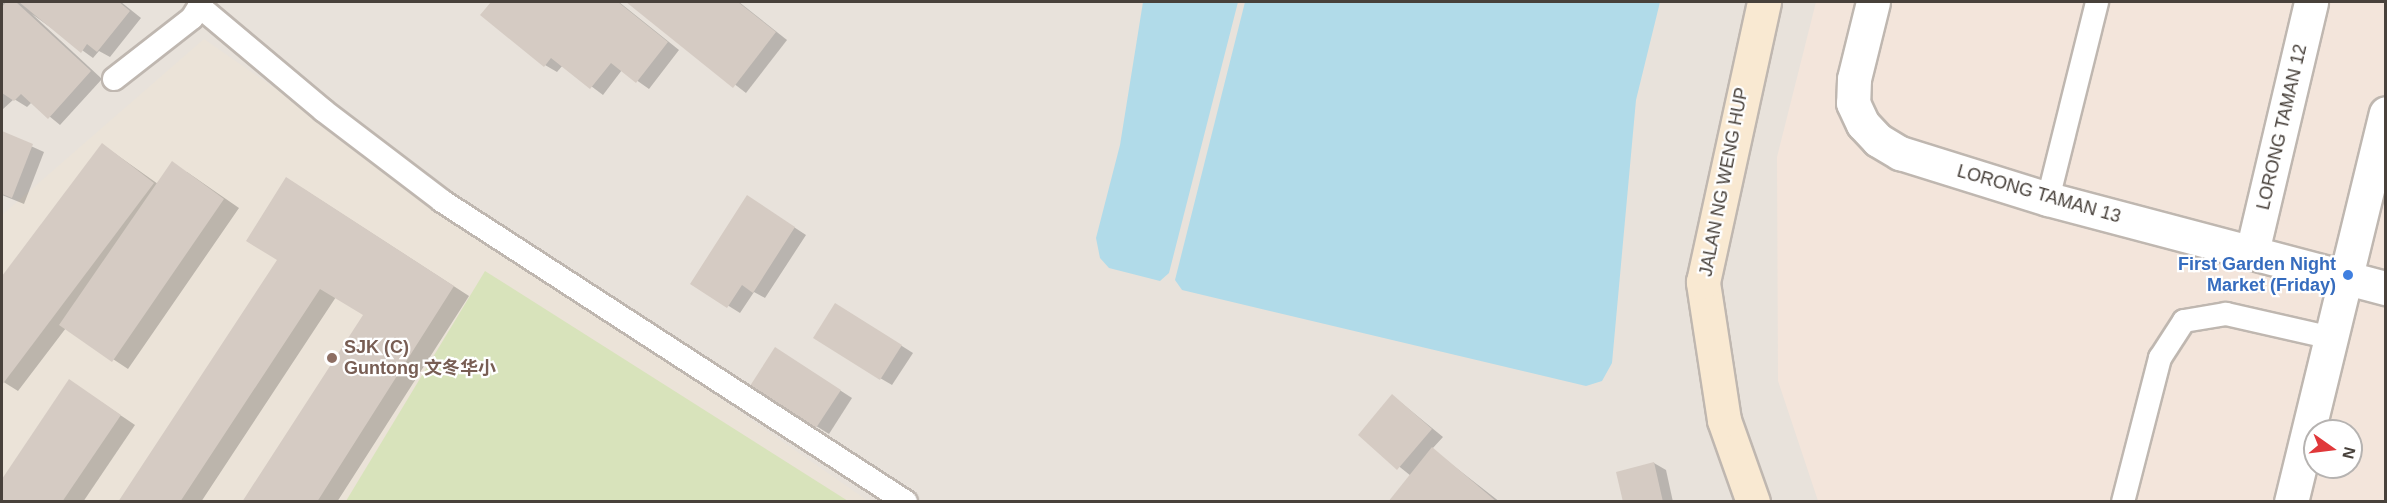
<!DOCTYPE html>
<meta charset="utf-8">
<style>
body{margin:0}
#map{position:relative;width:2387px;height:503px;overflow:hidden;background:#f4f1ec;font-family:Helvetica,"Noto Sans SC",sans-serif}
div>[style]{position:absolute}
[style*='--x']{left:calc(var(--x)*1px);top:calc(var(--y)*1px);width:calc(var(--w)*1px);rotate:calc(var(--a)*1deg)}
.residential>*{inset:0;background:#e8e2db}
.commercial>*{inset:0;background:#f3e5db}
.education>*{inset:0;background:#ebe3d8}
.green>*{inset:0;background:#d8e3bb}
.water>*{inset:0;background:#b1dbe9}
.shadow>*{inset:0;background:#0003}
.building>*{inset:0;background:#d5cbc3}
.roads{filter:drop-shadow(2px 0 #bfb7b0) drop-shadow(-2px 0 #bfb7b0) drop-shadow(0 2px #bfb7b0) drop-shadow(0 -2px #bfb7b0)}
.service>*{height:22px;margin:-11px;padding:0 11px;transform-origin:11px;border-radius:11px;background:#fff}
.minor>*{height:33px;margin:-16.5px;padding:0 16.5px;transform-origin:16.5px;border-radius:16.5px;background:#fff}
.secondary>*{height:33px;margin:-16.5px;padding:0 16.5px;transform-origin:16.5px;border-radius:16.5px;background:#f9e9d2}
.dots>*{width:16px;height:16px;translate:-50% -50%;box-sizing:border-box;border:3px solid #fff;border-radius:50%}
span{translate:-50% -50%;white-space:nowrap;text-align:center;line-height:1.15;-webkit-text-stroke:4.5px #fff;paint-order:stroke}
.street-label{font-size:18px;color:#48413b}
.shop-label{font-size:18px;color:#366cbe;font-weight:700}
.right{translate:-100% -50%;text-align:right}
.education-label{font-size:18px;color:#785e54;font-weight:700}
.left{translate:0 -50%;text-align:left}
.frame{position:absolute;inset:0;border:3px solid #48413b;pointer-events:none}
.north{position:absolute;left:2303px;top:419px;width:60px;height:60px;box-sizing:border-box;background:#fff;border:2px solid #b6b3b1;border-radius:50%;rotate:104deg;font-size:16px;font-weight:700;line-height:24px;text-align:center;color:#48413b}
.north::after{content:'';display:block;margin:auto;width:21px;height:27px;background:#e0383a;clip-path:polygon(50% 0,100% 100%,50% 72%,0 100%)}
</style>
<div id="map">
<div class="residential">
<div style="clip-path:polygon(evenodd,2px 2px,2385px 2px,2385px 501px,2px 501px,2px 2px,2315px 431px,2351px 431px,2351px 467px,2315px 467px,2315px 431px)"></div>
</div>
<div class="commercial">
<div style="clip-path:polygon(evenodd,1816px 2px,2385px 2px,2385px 501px,1818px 501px,1778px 381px,1777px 157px,1816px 2px,2315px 431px,2351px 431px,2351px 467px,2315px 467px,2315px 431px)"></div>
</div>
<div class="education">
<div style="clip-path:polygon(204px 39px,868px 501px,2px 501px,2px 215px)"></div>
</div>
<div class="green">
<div style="clip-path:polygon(485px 271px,848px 501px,346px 501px)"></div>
</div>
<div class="water">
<div style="clip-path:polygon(1143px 2px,1238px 2px,1169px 273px,1160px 281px,1109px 268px,1100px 258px,1096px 238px,1120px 145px)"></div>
<div style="clip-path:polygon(1245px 2px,1660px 2px,1636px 100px,1612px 363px,1602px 381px,1586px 386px,1182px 290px,1175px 280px)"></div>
</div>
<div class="shadow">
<div style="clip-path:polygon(2px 2px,121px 2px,141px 18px,110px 57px,99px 51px,93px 58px,32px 14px,102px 79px,60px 125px,32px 102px,27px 107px,14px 99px,2px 110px)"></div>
<div style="clip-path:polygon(492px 2px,619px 2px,679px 50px,649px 89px,622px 70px,603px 95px,563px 65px,557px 72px,545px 65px,482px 15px)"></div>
<div style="clip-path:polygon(628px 2px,739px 2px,787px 40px,746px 93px)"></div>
<div style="clip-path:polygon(2px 133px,44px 152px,24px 204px,2px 195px)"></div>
<div style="clip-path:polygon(103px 145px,158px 184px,187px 172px,239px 208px,128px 369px,66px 328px,18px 391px,2px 381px,2px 279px)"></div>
<div style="clip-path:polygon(302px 188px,469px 296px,337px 502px,244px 502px,365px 314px,336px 297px,201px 502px,120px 502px,279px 260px)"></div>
<div style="clip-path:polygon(759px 204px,806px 235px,765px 298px,754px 292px,740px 313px,692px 283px)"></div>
<div style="clip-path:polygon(848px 312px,913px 353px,892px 385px,880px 378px)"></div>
<div style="clip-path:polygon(787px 356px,852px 398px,829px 434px,752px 386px)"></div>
<div style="clip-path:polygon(70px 381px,135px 425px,83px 502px,2px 502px,2px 482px)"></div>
<div style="clip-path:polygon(1393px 396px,1443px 437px,1432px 449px,1500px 502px,1390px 502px,1411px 476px,1360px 435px)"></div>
<div style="clip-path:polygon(1654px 463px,1666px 470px,1673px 502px,1625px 502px)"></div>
</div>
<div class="building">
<div style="clip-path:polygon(6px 2px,16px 2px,91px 71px,48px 119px,21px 94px,14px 101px,2px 93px,2px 7px)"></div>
<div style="clip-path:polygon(19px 2px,119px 2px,130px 11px,97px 52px,87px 44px,81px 53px)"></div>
<div style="clip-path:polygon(491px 2px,618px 2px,668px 42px,636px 83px,611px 63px,590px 89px,551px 58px,544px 67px,480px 15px)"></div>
<div style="clip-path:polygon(626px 2px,738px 2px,776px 32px,733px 88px)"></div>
<div style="clip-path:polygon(2px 131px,33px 144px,12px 198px,2px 194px)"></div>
<div style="clip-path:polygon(102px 143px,154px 183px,2px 385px,2px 276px)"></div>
<div style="clip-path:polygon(172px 161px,224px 199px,112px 362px,59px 325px)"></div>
<div style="clip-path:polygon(286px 177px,454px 286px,317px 502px,242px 502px,363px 315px,320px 289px,180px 502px,118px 502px,277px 260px,246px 241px)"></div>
<div style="clip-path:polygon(747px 195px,795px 227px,753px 293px,742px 285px,727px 308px,690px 284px)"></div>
<div style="clip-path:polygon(835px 303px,902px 345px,880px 380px,813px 338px)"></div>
<div style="clip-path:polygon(775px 347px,841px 390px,816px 428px,750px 386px)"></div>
<div style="clip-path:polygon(69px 379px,121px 415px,62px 502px,2px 502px,2px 479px)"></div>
<div style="clip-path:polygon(1392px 394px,1432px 429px,1397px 470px,1358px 435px)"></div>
<div style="clip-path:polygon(1432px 447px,1497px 502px,1388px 502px)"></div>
<div style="clip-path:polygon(1654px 462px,1663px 502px,1623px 502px,1616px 472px)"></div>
</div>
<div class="roads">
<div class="service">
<div style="--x:199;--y:6;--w:163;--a:40"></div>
<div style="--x:324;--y:111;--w:148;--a:37.3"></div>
<div style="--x:442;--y:201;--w:553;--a:32.97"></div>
<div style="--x:114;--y:79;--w:99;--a:-38"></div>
<div style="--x:192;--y:18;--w:19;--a:-58"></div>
<div style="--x:2048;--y:199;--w:203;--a:-76"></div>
<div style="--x:2123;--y:502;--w:149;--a:-75.6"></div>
<div style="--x:2160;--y:358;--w:44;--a:-57"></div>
<div style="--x:2184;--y:321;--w:43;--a:-9.5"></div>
<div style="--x:2226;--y:314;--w:109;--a:12.8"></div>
</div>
<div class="minor">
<div style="--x:1873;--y:2;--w:79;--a:103.9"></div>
<div style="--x:1854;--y:79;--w:24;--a:92"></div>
<div style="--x:1853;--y:103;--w:23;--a:65"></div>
<div style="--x:1863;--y:124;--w:22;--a:47"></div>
<div style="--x:1878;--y:140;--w:26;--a:31"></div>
<div style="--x:1900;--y:153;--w:155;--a:17.3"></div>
<div style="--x:2048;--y:199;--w:350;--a:14.8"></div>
<div style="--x:2252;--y:252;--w:257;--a:-76.7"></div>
<div style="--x:2291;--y:502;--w:400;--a:-76.3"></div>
</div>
<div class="secondary">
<div style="--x:1753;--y:502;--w:87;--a:-109.5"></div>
<div style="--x:1724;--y:420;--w:140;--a:-98.7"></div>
<div style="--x:1703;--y:282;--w:287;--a:-77.7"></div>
</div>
</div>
<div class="dots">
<div style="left:2348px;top:275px;background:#3f7fe0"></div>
<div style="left:332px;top:358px;background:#8d6e63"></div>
</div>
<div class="street-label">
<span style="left:2282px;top:127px;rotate:-77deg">LORONG TAMAN 12</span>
<span style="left:1724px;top:182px;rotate:-79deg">JALAN NG WENG HUP</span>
<span style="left:2039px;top:194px;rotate:16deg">LORONG TAMAN 13</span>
</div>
<div class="shop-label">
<span class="right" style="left:2336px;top:275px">First Garden Night<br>Market (Friday)</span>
</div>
<div class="education-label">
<span class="left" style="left:344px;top:358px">SJK (C)<br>Guntong 文冬华小</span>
</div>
<div class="frame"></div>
<div class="north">N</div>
</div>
